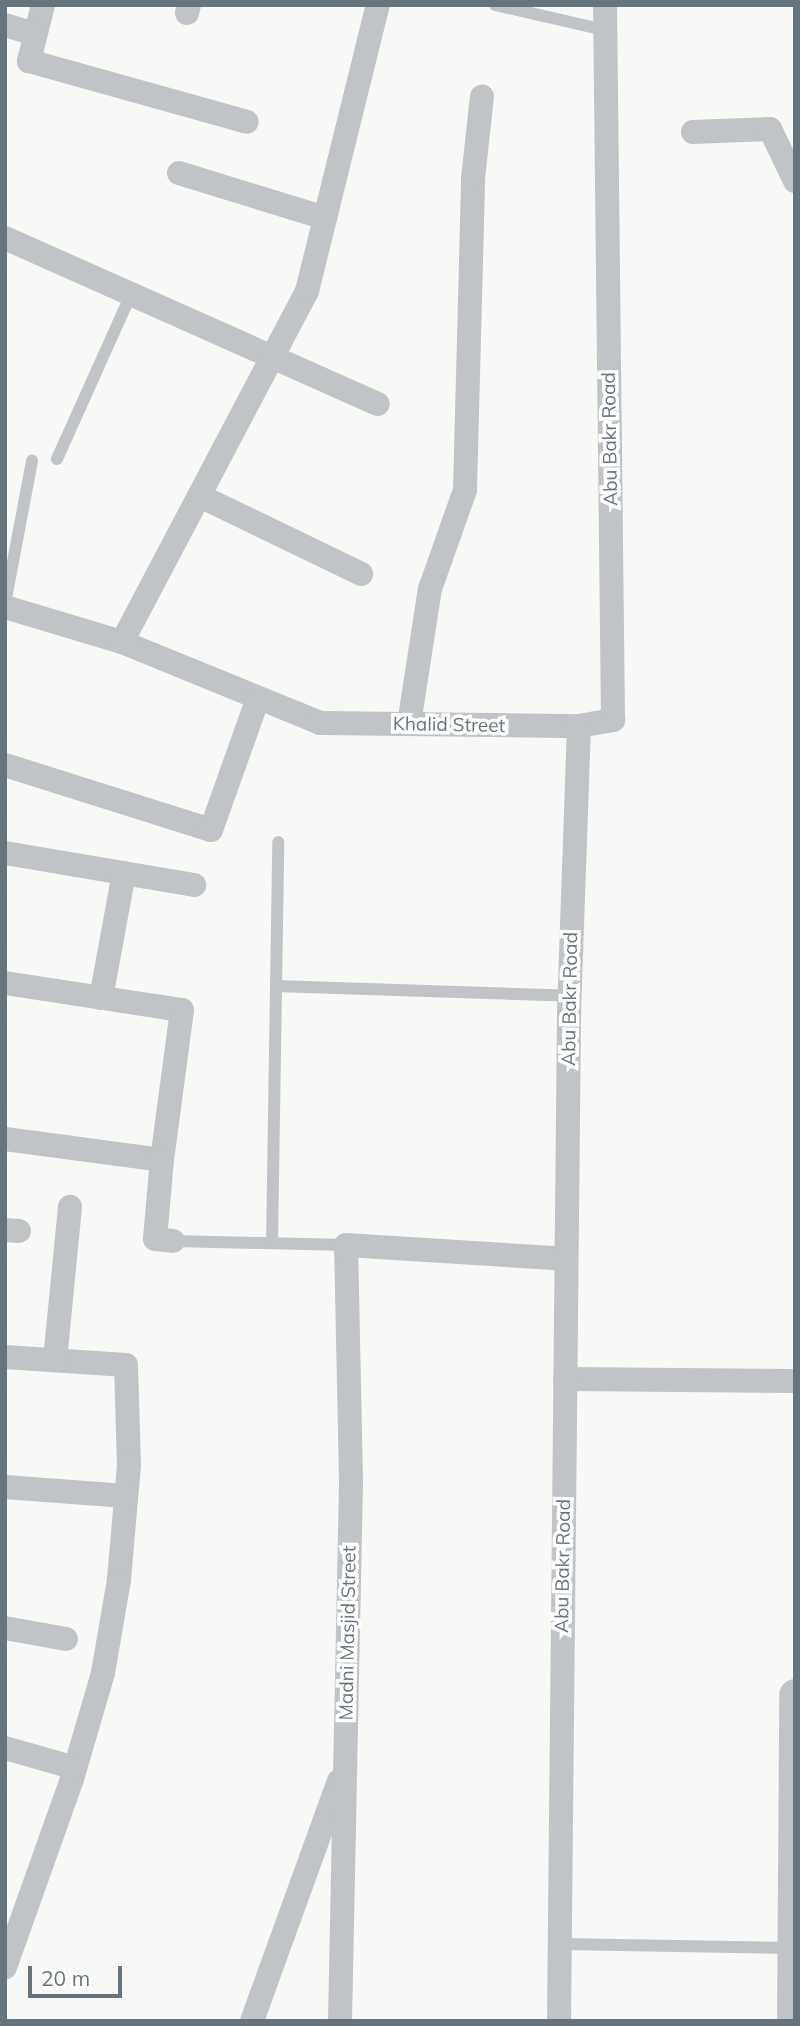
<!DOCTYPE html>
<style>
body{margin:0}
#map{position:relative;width:800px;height:2026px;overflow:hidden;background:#f8f8f6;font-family:Mulish,sans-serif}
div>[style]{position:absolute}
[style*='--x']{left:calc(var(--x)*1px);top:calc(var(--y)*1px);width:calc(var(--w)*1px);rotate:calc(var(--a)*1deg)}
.service>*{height:12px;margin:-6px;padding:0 6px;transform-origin:6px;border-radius:6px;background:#c0c4c7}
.minor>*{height:24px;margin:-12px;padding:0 12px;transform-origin:12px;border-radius:12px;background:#c0c4c7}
.tertiary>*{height:32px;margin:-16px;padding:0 16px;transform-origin:16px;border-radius:16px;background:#c0c4c7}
span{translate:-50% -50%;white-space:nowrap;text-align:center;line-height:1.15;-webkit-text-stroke:7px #fff;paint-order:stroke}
.street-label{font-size:19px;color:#66747d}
.frame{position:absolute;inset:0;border:7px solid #66747d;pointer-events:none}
.scale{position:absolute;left:28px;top:1966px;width:94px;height:32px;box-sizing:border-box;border:4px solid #66747d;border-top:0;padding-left:9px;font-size:21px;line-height:24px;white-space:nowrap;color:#66747d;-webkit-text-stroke:5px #fff;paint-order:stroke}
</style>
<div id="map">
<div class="service">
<div style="--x:495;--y:5;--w:113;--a:12.8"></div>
<div style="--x:57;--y:459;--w:181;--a:-65.8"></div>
<div style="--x:5;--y:604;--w:146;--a:-79.3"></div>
<div style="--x:276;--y:986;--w:294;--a:1.9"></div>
<div style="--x:173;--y:1241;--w:173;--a:1.3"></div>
<div style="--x:272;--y:1243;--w:401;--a:-89.1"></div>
<div style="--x:560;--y:1944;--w:233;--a:1"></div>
</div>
<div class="minor">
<div style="--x:43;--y:5;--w:58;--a:104"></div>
<div style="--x:29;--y:61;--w:226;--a:15.6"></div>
<div style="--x:187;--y:13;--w:8;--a:-76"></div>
<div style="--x:5;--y:25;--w:31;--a:17"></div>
<div style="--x:693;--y:132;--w:77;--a:-2.2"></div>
<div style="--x:770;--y:129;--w:58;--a:64.3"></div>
<div style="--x:179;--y:173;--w:153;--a:17.1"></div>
<div style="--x:5;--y:238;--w:408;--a:24"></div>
<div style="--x:200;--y:496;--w:179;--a:25.8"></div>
<div style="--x:5;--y:607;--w:122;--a:16.7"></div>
<div style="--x:122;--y:642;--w:214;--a:22.2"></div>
<div style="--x:320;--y:723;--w:259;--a:0.7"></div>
<div style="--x:579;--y:726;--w:35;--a:-10"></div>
<div style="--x:613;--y:720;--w:715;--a:-90.64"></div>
<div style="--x:122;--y:642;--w:397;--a:-62.2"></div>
<div style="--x:307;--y:291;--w:295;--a:-76.1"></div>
<div style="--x:409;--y:724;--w:137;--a:-81.2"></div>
<div style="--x:430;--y:589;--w:105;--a:-70.5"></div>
<div style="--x:465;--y:490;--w:311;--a:-88.5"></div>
<div style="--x:473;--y:179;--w:83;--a:-83.8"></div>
<div style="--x:5;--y:765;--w:216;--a:17.5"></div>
<div style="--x:211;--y:830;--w:140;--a:-70.4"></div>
<div style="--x:5;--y:853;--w:192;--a:9.6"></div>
<div style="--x:5;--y:983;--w:179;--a:8.7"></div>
<div style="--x:182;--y:1010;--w:151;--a:97.6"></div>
<div style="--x:101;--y:998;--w:127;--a:-79.6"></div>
<div style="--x:5;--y:1139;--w:158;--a:7.6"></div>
<div style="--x:162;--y:1160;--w:79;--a:95.1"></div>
<div style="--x:155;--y:1239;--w:18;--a:6"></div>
<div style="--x:5;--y:1230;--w:14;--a:4"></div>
<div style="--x:5;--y:1357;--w:121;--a:3.8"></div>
<div style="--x:126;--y:1365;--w:100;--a:88.3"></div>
<div style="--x:129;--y:1465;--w:115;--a:95"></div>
<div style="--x:119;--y:1580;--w:94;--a:99.8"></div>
<div style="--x:103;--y:1673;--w:110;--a:106.3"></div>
<div style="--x:72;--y:1779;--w:200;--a:109.6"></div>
<div style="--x:55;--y:1360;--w:154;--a:-84.4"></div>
<div style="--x:565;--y:1379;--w:230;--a:0.5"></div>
<div style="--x:5;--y:1487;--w:121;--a:4.3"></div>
<div style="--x:5;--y:1628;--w:62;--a:10.2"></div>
<div style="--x:5;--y:1748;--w:73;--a:15.9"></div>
<div style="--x:252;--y:2021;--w:255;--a:-70.1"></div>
<div style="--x:340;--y:2021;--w:540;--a:-88.83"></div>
<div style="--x:351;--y:1481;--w:236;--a:-91.2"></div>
<div style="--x:346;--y:1245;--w:220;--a:3.6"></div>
<div style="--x:559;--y:2021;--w:1009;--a:-89.43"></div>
<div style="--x:569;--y:1012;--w:286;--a:-88"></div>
</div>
<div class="tertiary">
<div style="--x:793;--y:2021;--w:326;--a:-89.6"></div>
</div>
<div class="street-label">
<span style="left:610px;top:439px;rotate:-91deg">Abu Bakr Road</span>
<span style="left:449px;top:725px;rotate:1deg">Khalid Street</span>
<span style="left:570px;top:999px;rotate:-89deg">Abu Bakr Road</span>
<span style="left:563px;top:1566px;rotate:-89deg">Abu Bakr Road</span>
<span style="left:348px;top:1633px;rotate:-89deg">Madni Masjid Street</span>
</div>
<div class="frame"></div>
<div class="scale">20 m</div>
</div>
